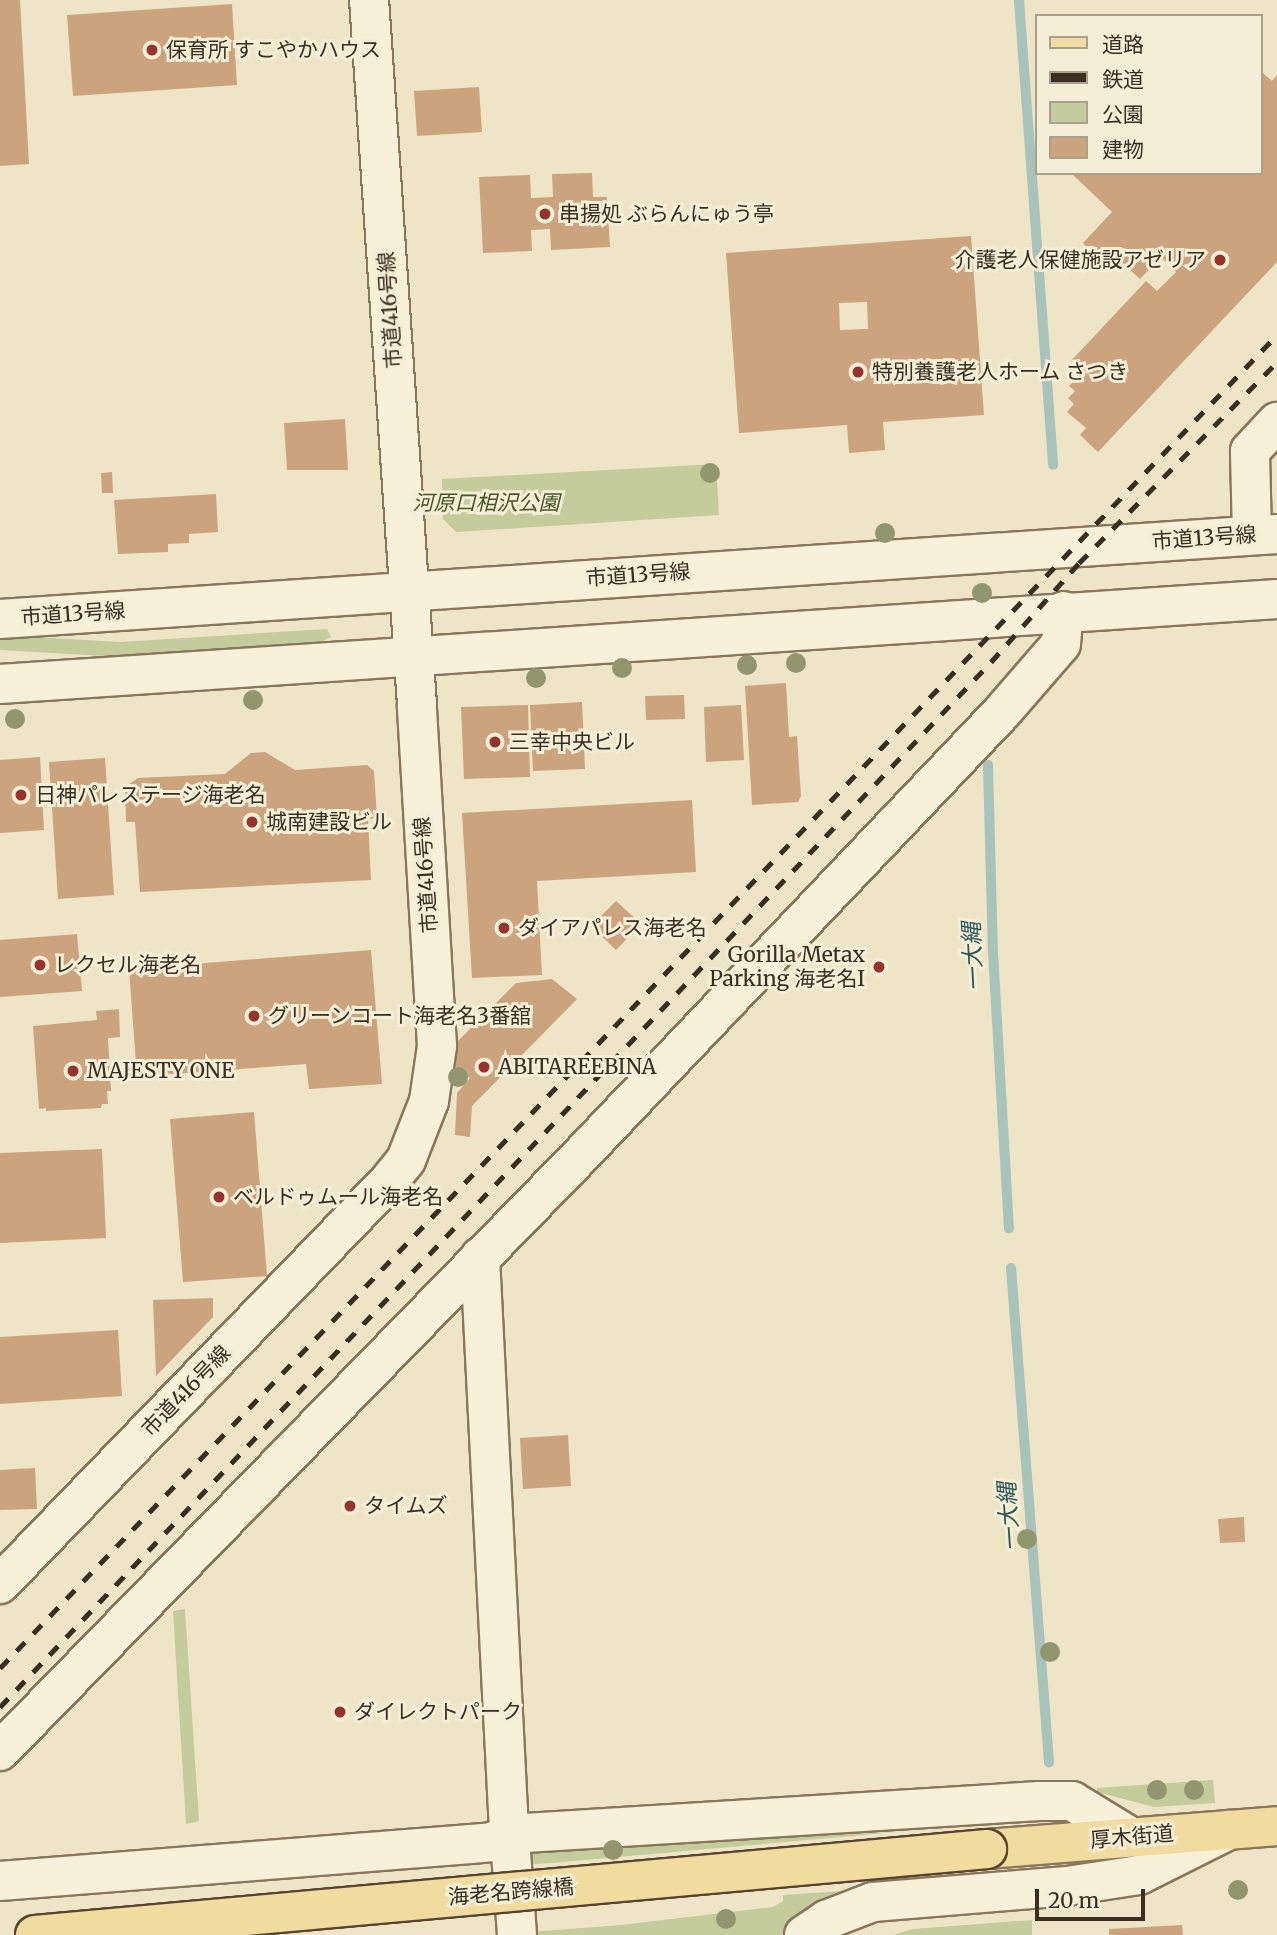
<!DOCTYPE html>
<meta charset="utf-8">
<style>
body{margin:0}
#map{position:relative;width:1277px;height:1935px;overflow:hidden;background:#eee5c6;font-family:Merriweather,"Noto Sans JP",serif}
div>[style]{position:absolute}
[style*='--x']{left:calc(var(--x)*1px);top:calc(var(--y)*1px);width:calc(var(--w)*1px);rotate:calc(var(--a)*1deg)}
.green>*{inset:0;background:#c3cc9a}
.stream>*{height:10px;margin:-5px;padding:0 5px;transform-origin:5px;border-radius:5px;background:#a8c2bc}
.building>*{inset:0;background:#cba37d}
.roads{filter:drop-shadow(2px 0 #89775c) drop-shadow(-2px 0 #89775c) drop-shadow(0 2px #89775c) drop-shadow(0 -2px #89775c)}
.minor>*{height:38px;margin:-19px;padding:0 19px;transform-origin:19px;border-radius:19px;background:#f8f1da}
.major>*{height:38px;margin:-19px;padding:0 19px;transform-origin:19px;border-radius:19px;background:#f0dc9f}
.rail>*{height:5px;margin-top:-2.5px;transform-origin:0;background:repeating-linear-gradient(90deg,#3a2e20 0 12px,transparent 0 24px)}
.bridges{filter:drop-shadow(2px 0 #574530) drop-shadow(-2px 0 #574530) drop-shadow(0 2px #574530) drop-shadow(0 -2px #574530)}
.major-bridge>*{height:38px;margin:-19px;padding:0 19px;transform-origin:19px;border-radius:19px;background:#f0dc9f}
.trees>*{width:20px;height:20px;margin:-10px;border-radius:50%;background:#92966f}
.dots>*{width:19px;height:19px;translate:-50% -50%;box-sizing:border-box;border:4px solid #f5eed6;border-radius:50%}
span{translate:-50% -50%;white-space:nowrap;text-align:center;line-height:1.15;-webkit-text-stroke:6px #f5eed6;paint-order:stroke}
.poi-label{font-size:21px;color:#3a2e20}
.left{translate:0 -50%;text-align:left}
.right{translate:-100% -50%;text-align:right}
.street-label{font-size:21px;color:#3a2e20}
.park-label{font-size:21px;color:#475627;font-style:italic}
.water-label{font-size:23px;color:#2f5959;font-style:italic}
.legend{position:absolute;left:1035px;top:14px;width:228px;height:161px;box-sizing:border-box;background:#f5eed6;border:2px solid #aaa18d;margin:0;padding:9px 12px;list-style:none;font-size:21px;color:#3a2e20}
.legend li{display:flex;align-items:center;gap:14px;height:35px}
.legend b{width:35px;border:2px solid #aaa18d}
.scale{position:absolute;left:1035px;top:1889px;width:110px;height:32px;box-sizing:border-box;border:4px solid #3a2e20;border-top:0;padding-left:9px;font-size:21px;line-height:24px;white-space:nowrap;color:#3a2e20;-webkit-text-stroke:5px #f5eed6;paint-order:stroke}
</style>
<div id="map">
<div class="green">
<div style="clip-path:polygon(716px 464px,719px 515px,456px 532px,443px 519px,442px 479px)"></div>
<div style="clip-path:polygon(327px 629px,331px 637px,317px 644px,122px 657px,0 650px,0 635px,121px 642px)"></div>
<div style="clip-path:polygon(185px 1609px,199px 1821px,186px 1824px,173px 1611px)"></div>
<div style="clip-path:polygon(1213px 1780px,1215px 1803px,1154px 1807px,1097px 1792px,1097px 1788px)"></div>
<div style="clip-path:polygon(897px 1832px,819px 1839px,517px 1866px,523px 1850px)"></div>
<div style="clip-path:polygon(857px 1890px,781px 1935px,532px 1935px,530px 1932px,621px 1925px,773px 1907px,783px 1901px,783px 1895px)"></div>
<div style="clip-path:polygon(1032px 1920px,1032px 1935px,893px 1935px,913px 1929px)"></div>
</div>
<div class="stream">
<div style="--x:1019;--y:0;--w:466;--a:85.8"></div>
<div style="--x:988;--y:765;--w:187;--a:88.5"></div>
<div style="--x:993;--y:952;--w:277;--a:86.7"></div>
<div style="--x:1011;--y:1268;--w:496;--a:85.6"></div>
</div>
<div class="building">
<div style="clip-path:polygon(0 0,20px 0,29px 164px,0 166px)"></div>
<div style="clip-path:polygon(232px 4px,237px 85px,73px 96px,67px 15px)"></div>
<div style="clip-path:polygon(1261px 71px,1272px 81px,1277px 75px,1277px 262px,1098px 452px,1080px 435px,1086px 428px,1067px 412px,1074px 404px,1068px 398px,1075px 391px,1069px 386px,1083px 372px,1071px 361px,1146px 281px,1157px 291px,1176px 272px,1161px 257px,1140px 279px,1107px 249px,1098px 258px,1083px 243px,1112px 212px,1071px 173px,1261px 173px)"></div>
<div style="clip-path:polygon(479px 87px,482px 132px,417px 136px,414px 91px)"></div>
<div style="clip-path:polygon(592px 173px,593px 197px,607px 197px,610px 247px,551px 250px,550px 229px,531px 230px,532px 251px,483px 253px,479px 177px,530px 175px,531px 198px,553px 197px,552px 174px)"></div>
<div style="clip-path:polygon(evenodd,971px 236px,984px 415px,883px 422px,885px 450px,849px 453px,847px 425px,739px 433px,726px 253px,971px 236px,867px 302px,868px 329px,840px 330px,839px 303px,867px 302px)"></div>
<div style="clip-path:polygon(345px 419px,348px 470px,287px 470px,284px 423px)"></div>
<div style="clip-path:polygon(112px 472px,113px 493px,102px 493px,101px 473px)"></div>
<div style="clip-path:polygon(216px 494px,218px 532px,189px 534px,189px 543px,168px 544px,168px 552px,118px 554px,114px 500px)"></div>
<div style="clip-path:polygon(786px 683px,789px 737px,797px 736px,801px 796px,798px 802px,752px 805px,745px 686px)"></div>
<div style="clip-path:polygon(684px 695px,685px 719px,646px 720px,645px 696px)"></div>
<div style="clip-path:polygon(582px 702px,585px 769px,533px 771px,530px 705px)"></div>
<div style="clip-path:polygon(528px 705px,530px 777px,464px 779px,461px 707px)"></div>
<div style="clip-path:polygon(741px 705px,744px 760px,706px 762px,704px 707px)"></div>
<div style="clip-path:polygon(265px 752px,295px 770px,367px 765px,374px 771px,377px 818px,368px 819px,371px 880px,140px 892px,135px 822px,126px 822px,125px 787px,138px 778px,225px 774px,251px 753px)"></div>
<div style="clip-path:polygon(40px 757px,44px 830px,0 833px,0 760px)"></div>
<div style="clip-path:polygon(105px 758px,114px 895px,58px 899px,49px 762px)"></div>
<div style="clip-path:polygon(692px 800px,696px 872px,537px 881px,542px 975px,472px 978px,462px 813px)"></div>
<div style="clip-path:polygon(616px 901px,641px 924px,616px 950px,591px 926px)"></div>
<div style="clip-path:polygon(77px 934px,82px 991px,0 997px,0 940px)"></div>
<div style="clip-path:polygon(371px 950px,382px 1084px,309px 1089px,306px 1064px,137px 1077px,129px 969px)"></div>
<div style="clip-path:polygon(552px 979px,577px 999px,472px 1106px,470px 1137px,455px 1135px,457px 1093px,470px 1078px,443px 1056px,516px 983px)"></div>
<div style="clip-path:polygon(119px 1009px,120px 1037px,108px 1038px,111px 1091px,107px 1091px,108px 1104px,102px 1104px,101px 1108px,46px 1111px,46px 1108px,39px 1109px,33px 1026px,97px 1020px,96px 1011px)"></div>
<div style="clip-path:polygon(254px 1112px,267px 1276px,183px 1282px,170px 1119px)"></div>
<div style="clip-path:polygon(102px 1149px,106px 1238px,0 1243px,0 1153px)"></div>
<div style="clip-path:polygon(213px 1298px,213px 1317px,156px 1376px,153px 1300px)"></div>
<div style="clip-path:polygon(118px 1330px,122px 1396px,0 1404px,0 1337px)"></div>
<div style="clip-path:polygon(568px 1435px,571px 1486px,523px 1489px,520px 1438px)"></div>
<div style="clip-path:polygon(35px 1468px,37px 1509px,0 1510px,0 1470px)"></div>
<div style="clip-path:polygon(1244px 1517px,1245px 1542px,1220px 1543px,1218px 1519px)"></div>
<div style="clip-path:polygon(1182px 1925px,1183px 1935px,1109px 1935px,1109px 1929px)"></div>
</div>
<div class="roads">
<div class="minor">
<div style="--x:1252;--y:535;--w:84;--a:-91.4"></div>
<div style="--x:1250;--y:451;--w:40;--a:-47"></div>
<div style="--x:0;--y:619;--w:1280;--a:-3.81"></div>
<div style="--x:0;--y:684;--w:1280;--a:-3.81"></div>
<div style="--x:480;--y:1257;--w:556;--a:87.11"></div>
<div style="--x:508;--y:1812;--w:123;--a:85.8"></div>
<div style="--x:0;--y:1584;--w:560;--a:-46.01"></div>
<div style="--x:389;--y:1181;--w:27;--a:-51"></div>
<div style="--x:406;--y:1160;--w:63;--a:-68.7"></div>
<div style="--x:429;--y:1101;--w:56;--a:-81.7"></div>
<div style="--x:437;--y:1046;--w:342;--a:-93.4"></div>
<div style="--x:417;--y:705;--w:707;--a:-93.89"></div>
<div style="--x:0;--y:1751;--w:834;--a:-45.73"></div>
<div style="--x:582;--y:1154;--w:610;--a:-46.46"></div>
<div style="--x:1002;--y:712;--w:90;--a:-49.1"></div>
<div style="--x:1061;--y:644;--w:33;--a:-85"></div>
<div style="--x:0;--y:1881;--w:472;--a:-4.5"></div>
<div style="--x:471;--y:1844;--w:21;--a:-5"></div>
<div style="--x:492;--y:1842;--w:19;--a:-25"></div>
<div style="--x:509;--y:1834;--w:531;--a:-3.56"></div>
<div style="--x:1039;--y:1801;--w:33;--a:0"></div>
<div style="--x:1072;--y:1801;--w:69;--a:31.4"></div>
<div style="--x:804;--y:1935;--w:27;--a:-34"></div>
<div style="--x:826;--y:1920;--w:50;--a:-21"></div>
<div style="--x:873;--y:1902;--w:195;--a:-4.7"></div>
<div style="--x:1067;--y:1886;--w:73;--a:-8.7"></div>
<div style="--x:1139;--y:1875;--w:101;--a:-26.6"></div>
</div>
<div class="major">
<div style="--x:987;--y:1849;--w:291;--a:-4.5"></div>
</div>
</div>
<div class="rail">
<div style="--x:0;--y:1668;--w:1846;--a:-46.23"></div>
<div style="--x:0;--y:1707;--w:1440;--a:-46.52"></div>
<div style="--x:991;--y:662;--w:132;--a:-48.4"></div>
<div style="--x:1079;--y:563;--w:282;--a:-45.4"></div>
</div>
<div class="bridges">
<div class="major-bridge">
<div style="--x:35;--y:1935;--w:956;--a:-5.16"></div>
</div>
</div>
<div class="trees">
<div style="left:710px;top:473px"></div>
<div style="left:885px;top:533px"></div>
<div style="left:982px;top:593px"></div>
<div style="left:796px;top:663px"></div>
<div style="left:747px;top:665px"></div>
<div style="left:622px;top:668px"></div>
<div style="left:536px;top:678px"></div>
<div style="left:253px;top:700px"></div>
<div style="left:15px;top:719px"></div>
<div style="left:458px;top:1077px"></div>
<div style="left:1027px;top:1539px"></div>
<div style="left:1050px;top:1652px"></div>
<div style="left:1157px;top:1790px"></div>
<div style="left:1194px;top:1790px"></div>
<div style="left:613px;top:1850px"></div>
<div style="left:1238px;top:1890px"></div>
<div style="left:726px;top:1919px"></div>
</div>
<div class="dots">
<div style="left:152px;top:50px;background:#97332d"></div>
<div style="left:545px;top:214px;background:#97332d"></div>
<div style="left:1220px;top:260px;background:#97332d"></div>
<div style="left:858px;top:372px;background:#97332d"></div>
<div style="left:495px;top:742px;background:#97332d"></div>
<div style="left:21px;top:795px;background:#97332d"></div>
<div style="left:252px;top:822px;background:#97332d"></div>
<div style="left:504px;top:928px;background:#97332d"></div>
<div style="left:40px;top:965px;background:#97332d"></div>
<div style="left:879px;top:967px;background:#97332d"></div>
<div style="left:254px;top:1016px;background:#97332d"></div>
<div style="left:484px;top:1067px;background:#97332d"></div>
<div style="left:73px;top:1071px;background:#97332d"></div>
<div style="left:219px;top:1197px;background:#97332d"></div>
<div style="left:350px;top:1506px;background:#97332d"></div>
<div style="left:340px;top:1712px;background:#97332d"></div>
</div>
<div class="poi-label">
<span class="left" style="left:166px;top:50px">保育所 すこやかハウス</span>
<span class="left" style="left:559px;top:214px">串揚処 ぶらんにゅう亭</span>
<span class="right" style="left:1206px;top:260px">介護老人保健施設アゼリア</span>
<span class="left" style="left:872px;top:372px">特別養護老人ホーム さつき</span>
<span class="left" style="left:509px;top:742px">三幸中央ビル</span>
<span class="left" style="left:35px;top:795px">日神パレステージ海老名</span>
<span class="left" style="left:266px;top:822px">城南建設ビル</span>
<span class="left" style="left:518px;top:928px">ダイアパレス海老名</span>
<span class="right" style="left:865px;top:967px">Gorilla Metax<br>Parking 海老名I</span>
<span class="left" style="left:54px;top:965px">レクセル海老名</span>
<span class="left" style="left:268px;top:1016px">グリーンコート海老名3番舘</span>
<span class="left" style="left:498px;top:1067px">ABITAREEBINA</span>
<span class="left" style="left:87px;top:1071px">MAJESTY ONE</span>
<span class="left" style="left:233px;top:1197px">ベルドゥムール海老名</span>
<span class="left" style="left:364px;top:1506px">タイムズ</span>
<span class="left" style="left:354px;top:1712px">ダイレクトパーク</span>
</div>
<div class="street-label">
<span style="left:390px;top:310px;rotate:-94deg">市道416号線</span>
<span style="left:1204px;top:538px;rotate:-4deg">市道13号線</span>
<span style="left:638px;top:575px;rotate:-4deg">市道13号線</span>
<span style="left:73px;top:614px;rotate:-4deg">市道13号線</span>
<span style="left:426px;top:875px;rotate:-94deg">市道416号線</span>
<span style="left:186px;top:1391px;rotate:-46deg">市道416号線</span>
<span style="left:1132px;top:1837px;rotate:-5deg">厚木街道</span>
<span style="left:511px;top:1892px;rotate:-5deg">海老名跨線橋</span>
</div>
<div class="park-label">
<span style="left:486px;top:503px">河原口相沢公園</span>
</div>
<div class="water-label">
<span style="left:973px;top:957px;rotate:-93deg">一大縄</span>
<span style="left:1009px;top:1517px;rotate:-94deg">一大縄</span>
</div>
<ul class="legend">
<li><b style="height:9px;background:#f0dc9f"></b>道路</li>
<li><b style="height:9px;background:#3a2e20"></b>鉄道</li>
<li><b style="height:19px;background:#c3cc9a"></b>公園</li>
<li><b style="height:19px;background:#cba37d"></b>建物</li>
</ul>
<div class="scale">20 m</div>
</div>
